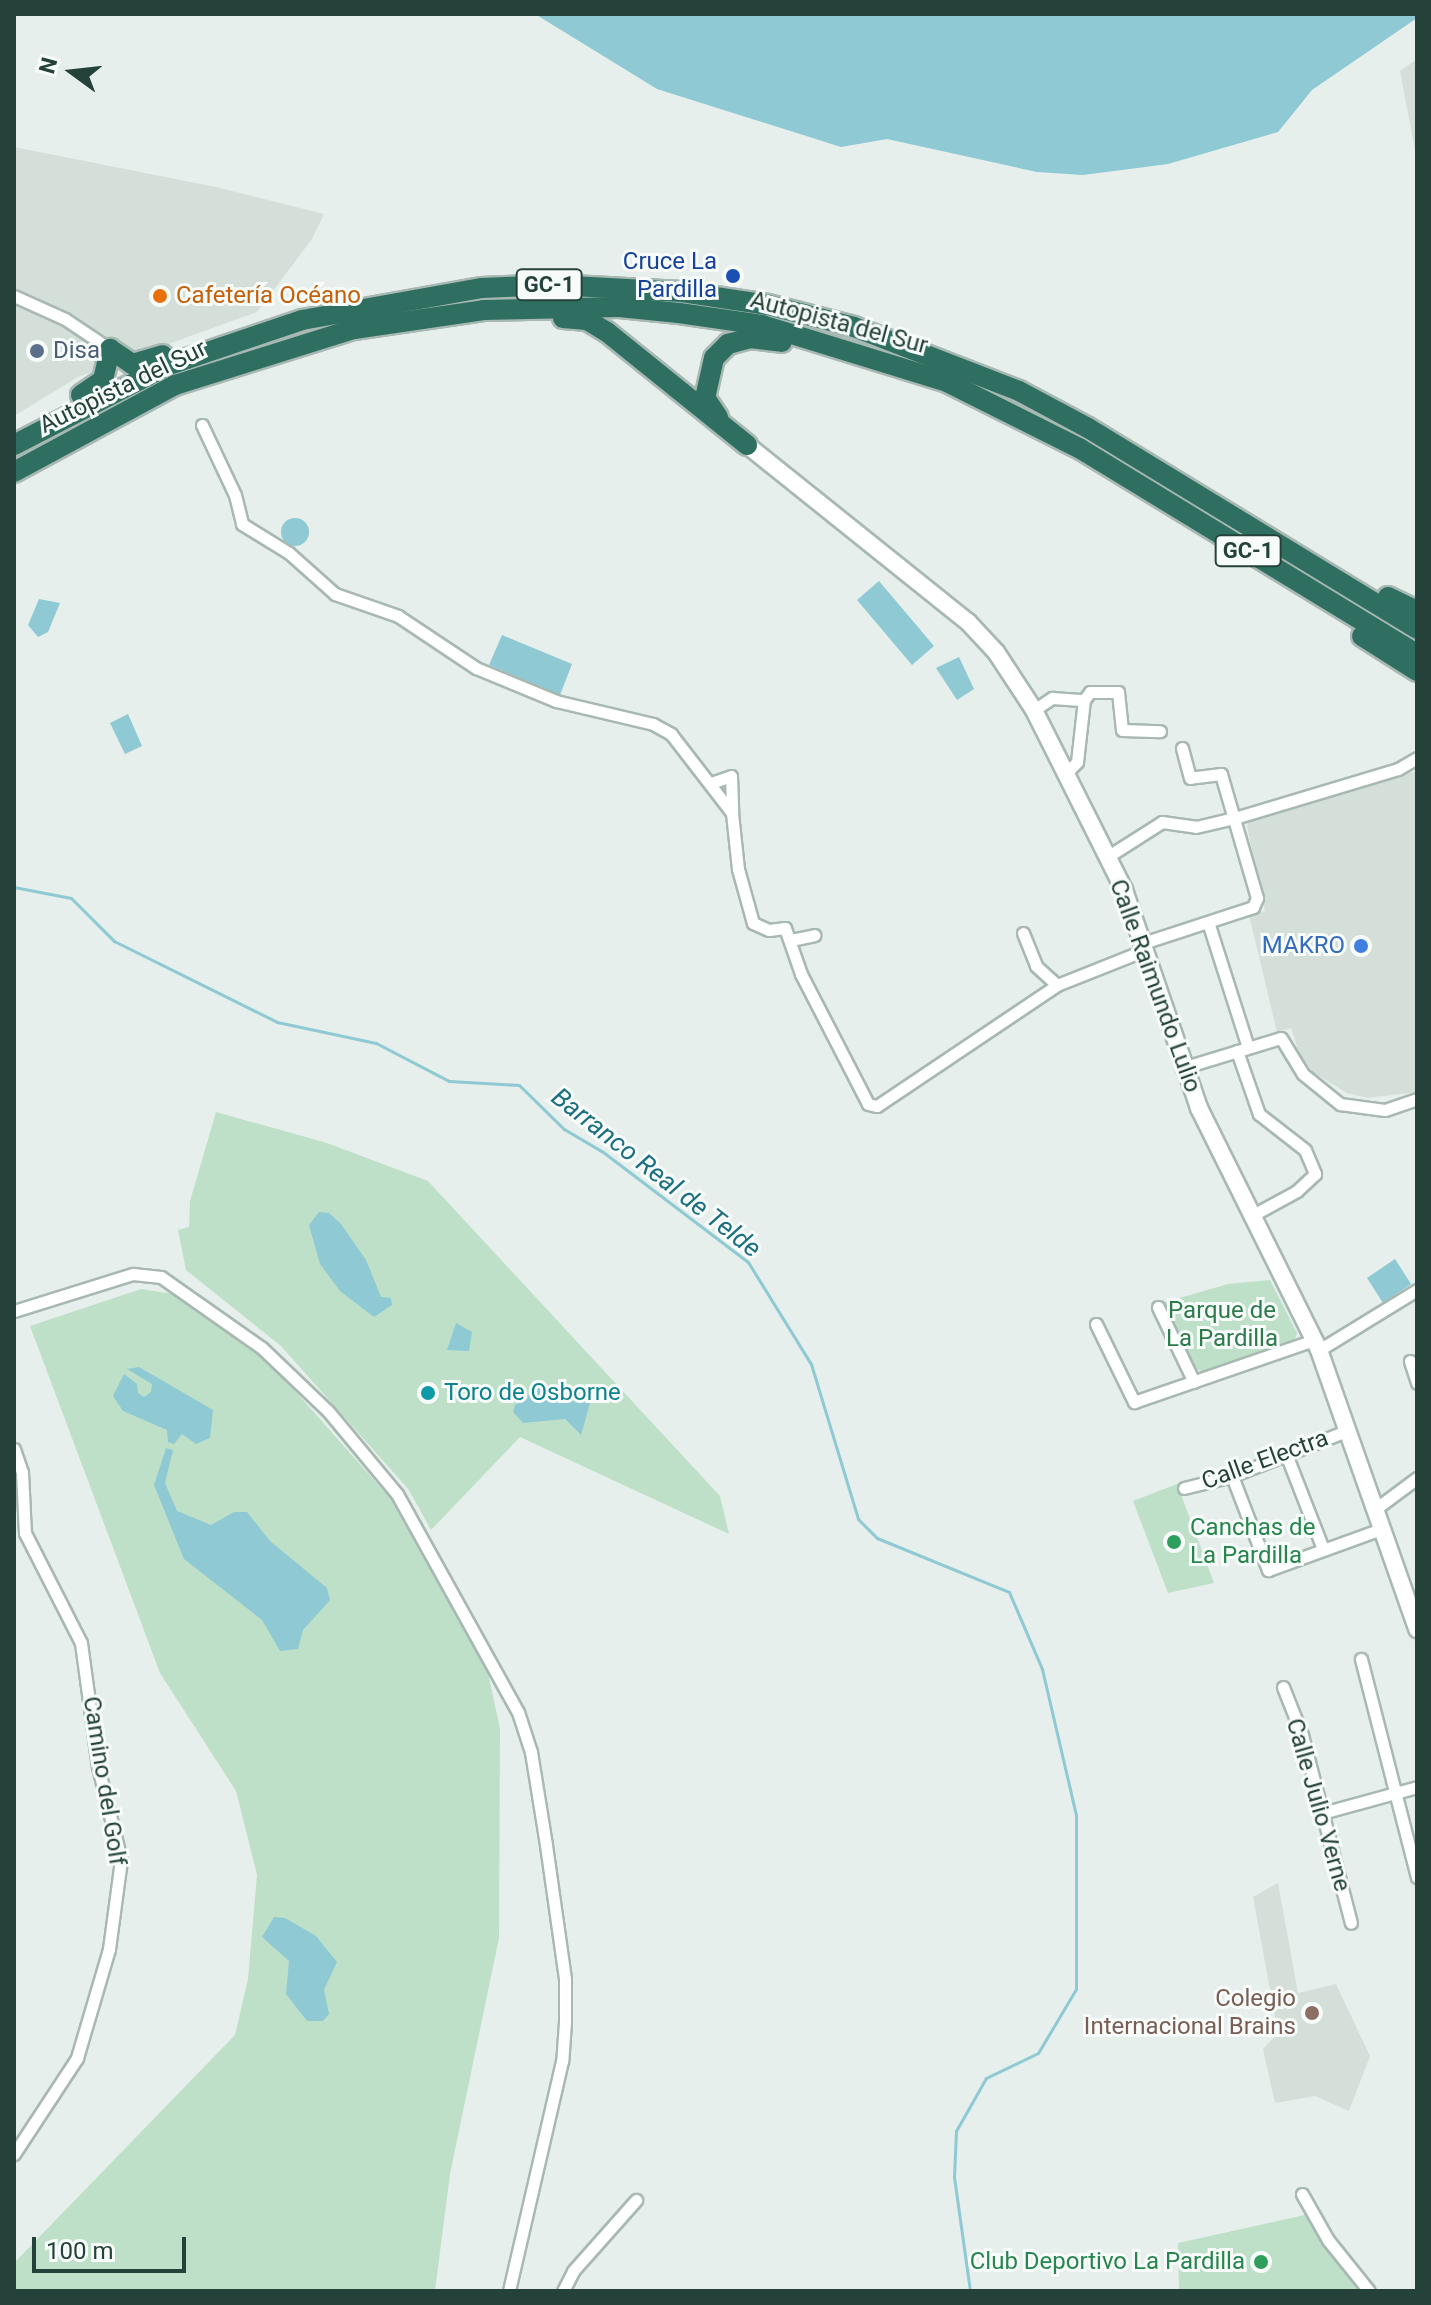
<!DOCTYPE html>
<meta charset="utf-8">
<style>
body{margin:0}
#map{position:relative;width:1431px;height:2305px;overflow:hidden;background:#e6efeb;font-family:Roboto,sans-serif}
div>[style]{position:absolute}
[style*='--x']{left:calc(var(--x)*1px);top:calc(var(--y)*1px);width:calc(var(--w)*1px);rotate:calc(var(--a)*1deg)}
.built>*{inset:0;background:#d4dfda}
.green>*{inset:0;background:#bfe0c8}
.water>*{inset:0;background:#8ec9d4}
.round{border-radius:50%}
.stream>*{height:3px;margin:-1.5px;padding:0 1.5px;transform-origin:1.5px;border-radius:1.5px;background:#8ec9d4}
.roads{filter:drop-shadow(2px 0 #a8b8b2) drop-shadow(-2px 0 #a8b8b2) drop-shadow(0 2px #a8b8b2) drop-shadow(0 -2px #a8b8b2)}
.street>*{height:11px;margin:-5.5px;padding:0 5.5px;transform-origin:5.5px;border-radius:5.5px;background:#fff}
.secondary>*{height:16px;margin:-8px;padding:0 8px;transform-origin:8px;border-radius:8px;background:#fff}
.highway>*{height:20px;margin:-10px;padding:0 10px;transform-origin:10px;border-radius:10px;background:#2f6f62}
.dots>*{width:22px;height:22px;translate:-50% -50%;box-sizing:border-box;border:4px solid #f7fbf9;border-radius:50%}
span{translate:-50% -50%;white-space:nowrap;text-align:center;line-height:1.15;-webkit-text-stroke:6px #f7fbf9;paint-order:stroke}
.shield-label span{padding:2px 6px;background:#f7fbf9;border:2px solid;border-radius:6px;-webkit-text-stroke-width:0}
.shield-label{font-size:22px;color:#24423a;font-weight:700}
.transit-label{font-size:24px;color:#164399}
.right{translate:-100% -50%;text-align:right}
.food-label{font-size:24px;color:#c56008}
.left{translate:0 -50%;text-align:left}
.street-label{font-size:24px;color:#24423a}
.service-label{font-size:24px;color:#4e5e75}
.shop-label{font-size:24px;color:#366cbe}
.park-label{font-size:24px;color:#2d7a4b}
.culture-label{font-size:24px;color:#0d838f}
.leisure-label{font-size:24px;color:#27864d}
.education-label{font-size:24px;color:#785e54}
.water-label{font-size:26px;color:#1c6f80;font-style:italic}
.frame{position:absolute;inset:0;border:16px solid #24423a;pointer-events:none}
.north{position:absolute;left:32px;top:32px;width:80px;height:80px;-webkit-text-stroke:6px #f7fbf9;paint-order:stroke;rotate:285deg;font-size:22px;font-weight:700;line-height:32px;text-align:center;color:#24423a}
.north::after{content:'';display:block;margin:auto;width:28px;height:36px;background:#24423a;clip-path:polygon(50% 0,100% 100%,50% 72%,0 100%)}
.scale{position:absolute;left:32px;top:2237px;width:154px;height:36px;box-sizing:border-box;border:4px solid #24423a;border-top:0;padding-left:10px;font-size:24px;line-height:28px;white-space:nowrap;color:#24423a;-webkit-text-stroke:6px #f7fbf9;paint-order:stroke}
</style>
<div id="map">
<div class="built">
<div style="clip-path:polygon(1417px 59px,1417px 161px,1400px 71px)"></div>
<div style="clip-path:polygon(14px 147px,216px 187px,324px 214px,312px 239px,257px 312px,78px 377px,14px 416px)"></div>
<div style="clip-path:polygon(1417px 771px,1417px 1092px,1368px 1098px,1347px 1093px,1313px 1072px,1300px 1056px,1291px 1028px,1277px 1032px,1249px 915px,1265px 911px,1247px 827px,1248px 822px)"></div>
<div style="clip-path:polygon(1278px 1883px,1298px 1993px,1336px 1984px,1370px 2056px,1349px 2111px,1315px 2096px,1275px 2103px,1263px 2049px,1278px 2033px,1253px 1897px)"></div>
</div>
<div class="green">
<div style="clip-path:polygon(216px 1112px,327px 1143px,428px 1181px,720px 1496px,729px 1534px,520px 1437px,431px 1530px,409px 1490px,281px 1346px,186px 1270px,178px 1230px,189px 1227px,190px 1201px)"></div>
<div style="clip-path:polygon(1270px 1280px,1297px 1333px,1294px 1342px,1205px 1372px,1195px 1369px,1162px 1303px,1228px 1284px)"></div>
<div style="clip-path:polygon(141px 1289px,173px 1294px,272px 1365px,390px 1498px,488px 1673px,500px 1729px,499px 1938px,450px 2174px,435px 2291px,14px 2291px,14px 2263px,235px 2035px,248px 1979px,257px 1875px,236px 1791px,160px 1673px,30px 1326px)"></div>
<div style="clip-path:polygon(1177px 1484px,1214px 1583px,1168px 1593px,1133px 1501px)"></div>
<div style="clip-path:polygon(1309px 2214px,1364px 2291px,1179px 2291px,1178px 2243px)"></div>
</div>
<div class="water">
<div style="clip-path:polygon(535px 14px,1417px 14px,1417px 18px,1312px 90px,1278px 132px,1168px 164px,1083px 175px,1037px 172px,887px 139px,841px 147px,657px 89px)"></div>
<div class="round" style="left:281px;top:518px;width:28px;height:28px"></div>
<div style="clip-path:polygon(879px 581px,934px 646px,912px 665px,857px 600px)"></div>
<div style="clip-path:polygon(39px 599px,60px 603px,48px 632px,38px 637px,28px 625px)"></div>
<div style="clip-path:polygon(502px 635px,572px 664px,560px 695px,489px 665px)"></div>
<div style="clip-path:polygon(959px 657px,974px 689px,957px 700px,936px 668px)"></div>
<div style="clip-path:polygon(128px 714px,142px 746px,125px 754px,110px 723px)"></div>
<div style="clip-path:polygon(319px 1212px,329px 1213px,341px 1224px,366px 1260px,381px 1297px,391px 1298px,392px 1305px,374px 1317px,340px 1291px,320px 1264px,309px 1225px)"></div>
<div style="clip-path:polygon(1395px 1259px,1411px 1284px,1383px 1303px,1367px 1278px)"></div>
<div style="clip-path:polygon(456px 1323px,472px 1332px,469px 1351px,447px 1350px)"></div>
<div style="clip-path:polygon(139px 1367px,213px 1410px,210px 1438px,196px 1444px,182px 1434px,174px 1444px,168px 1442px,167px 1430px,123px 1411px,113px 1396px,124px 1374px,137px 1384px,138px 1393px,144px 1397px,151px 1392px,152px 1384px,127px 1369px)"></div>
<div style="clip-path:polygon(544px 1384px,591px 1400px,581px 1435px,565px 1419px,523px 1423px,513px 1412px,515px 1405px)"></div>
<div style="clip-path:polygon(166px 1448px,173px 1450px,165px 1483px,177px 1511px,211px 1525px,234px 1512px,247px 1512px,270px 1541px,327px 1588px,330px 1600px,303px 1630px,298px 1649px,280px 1651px,262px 1620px,184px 1559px,154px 1485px)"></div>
<div style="clip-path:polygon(274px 1917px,285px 1918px,316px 1936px,337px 1962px,324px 1990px,329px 2014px,323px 2021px,307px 2021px,286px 1994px,289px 1961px,262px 1937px)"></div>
</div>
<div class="stream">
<div style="--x:14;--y:887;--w:58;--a:10.9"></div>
<div style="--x:71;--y:898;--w:61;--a:45"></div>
<div style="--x:114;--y:941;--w:182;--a:26.4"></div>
<div style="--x:277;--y:1022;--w:101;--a:12"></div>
<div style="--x:376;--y:1043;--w:82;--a:27.5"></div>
<div style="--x:449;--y:1081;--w:70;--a:3.3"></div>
<div style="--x:519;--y:1085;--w:63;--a:44.4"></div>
<div style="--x:564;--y:1129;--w:45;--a:30.5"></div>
<div style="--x:603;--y:1152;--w:182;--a:37.2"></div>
<div style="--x:748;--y:1262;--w:120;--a:58.3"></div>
<div style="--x:811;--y:1364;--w:162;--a:73.1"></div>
<div style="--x:858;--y:1519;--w:27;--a:45"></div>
<div style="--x:877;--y:1538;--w:143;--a:22.2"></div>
<div style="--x:1009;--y:1592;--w:84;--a:66.8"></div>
<div style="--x:1042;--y:1669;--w:150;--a:76.9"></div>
<div style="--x:1076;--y:1815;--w:174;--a:90"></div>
<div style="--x:1076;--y:1989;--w:74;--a:120.7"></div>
<div style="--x:1038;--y:2053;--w:58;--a:154.3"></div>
<div style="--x:986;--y:2078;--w:61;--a:119.5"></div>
<div style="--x:956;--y:2131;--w:46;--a:92.5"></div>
<div style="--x:954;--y:2177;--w:115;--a:82"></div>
</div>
<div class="roads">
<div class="street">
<div style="--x:14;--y:296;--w:56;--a:24.3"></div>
<div style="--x:65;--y:319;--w:54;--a:33.7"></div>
<div style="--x:202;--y:425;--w:77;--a:64.8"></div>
<div style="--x:235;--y:495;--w:30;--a:76"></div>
<div style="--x:242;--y:524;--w:55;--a:31.7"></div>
<div style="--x:289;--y:553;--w:62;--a:41.7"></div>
<div style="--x:335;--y:594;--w:67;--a:19.2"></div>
<div style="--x:398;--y:616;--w:94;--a:33.7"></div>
<div style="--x:476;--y:668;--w:87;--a:22.4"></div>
<div style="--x:556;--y:701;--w:100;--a:13.3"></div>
<div style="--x:653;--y:724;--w:21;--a:29"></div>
<div style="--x:671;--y:734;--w:100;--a:52.3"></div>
<div style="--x:732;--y:813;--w:56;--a:83.9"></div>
<div style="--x:738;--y:869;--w:56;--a:74.5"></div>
<div style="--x:753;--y:923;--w:17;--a:24"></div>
<div style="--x:769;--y:930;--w:16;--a:-7"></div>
<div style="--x:785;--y:928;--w:49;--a:70.8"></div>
<div style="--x:801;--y:974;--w:146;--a:62.7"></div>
<div style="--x:868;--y:1104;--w:9;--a:13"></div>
<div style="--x:877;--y:1106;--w:217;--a:-33.9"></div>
<div style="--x:1057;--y:985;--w:95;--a:-21.7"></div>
<div style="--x:1084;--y:700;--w:10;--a:-53"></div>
<div style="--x:1090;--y:692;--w:28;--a:0"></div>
<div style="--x:1118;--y:692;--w:38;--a:84"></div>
<div style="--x:1122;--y:730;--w:38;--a:2"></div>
<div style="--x:1034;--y:710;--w:22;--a:-34"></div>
<div style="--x:1052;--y:698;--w:32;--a:4"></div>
<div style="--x:1068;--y:771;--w:13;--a:-45"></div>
<div style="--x:1077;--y:762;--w:62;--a:-83.6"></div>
<div style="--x:711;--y:783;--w:21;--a:-19"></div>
<div style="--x:731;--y:776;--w:37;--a:88"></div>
<div style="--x:1107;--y:857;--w:65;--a:-32.5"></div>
<div style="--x:1162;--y:822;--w:34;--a:8"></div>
<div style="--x:1196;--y:827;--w:43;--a:-13.4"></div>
<div style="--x:1238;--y:817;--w:167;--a:-16.7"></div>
<div style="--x:1398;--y:769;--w:22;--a:-30"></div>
<div style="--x:1208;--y:922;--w:131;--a:72.3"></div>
<div style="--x:1023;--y:933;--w:35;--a:68"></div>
<div style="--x:1036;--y:966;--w:28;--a:42"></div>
<div style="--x:791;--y:940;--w:24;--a:-12"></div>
<div style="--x:1143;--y:943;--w:116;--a:-18.1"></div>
<div style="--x:1253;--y:907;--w:10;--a:-66"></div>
<div style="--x:1257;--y:898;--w:129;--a:-106.2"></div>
<div style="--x:1221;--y:774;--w:31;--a:173"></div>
<div style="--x:1190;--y:778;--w:31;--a:-105"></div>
<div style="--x:1237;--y:1051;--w:67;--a:70.8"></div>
<div style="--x:1259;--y:1114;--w:58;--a:38"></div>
<div style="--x:1305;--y:1150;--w:26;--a:67"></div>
<div style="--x:1315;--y:1174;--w:25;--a:137"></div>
<div style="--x:1297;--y:1191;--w:52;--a:151.5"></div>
<div style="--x:1182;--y:1068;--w:103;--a:-16.9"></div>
<div style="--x:1281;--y:1038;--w:42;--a:58.6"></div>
<div style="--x:1303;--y:1074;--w:48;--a:39"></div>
<div style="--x:1340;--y:1104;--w:45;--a:7.6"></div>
<div style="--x:1385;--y:1110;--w:34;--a:-19"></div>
<div style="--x:1158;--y:1307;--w:83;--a:64.4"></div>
<div style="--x:14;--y:1311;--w:125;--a:-17.3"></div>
<div style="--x:133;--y:1274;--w:28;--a:6"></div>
<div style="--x:161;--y:1277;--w:123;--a:35.1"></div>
<div style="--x:262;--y:1348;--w:91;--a:43.7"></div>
<div style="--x:328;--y:1411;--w:108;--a:50.3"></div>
<div style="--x:397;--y:1494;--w:249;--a:61"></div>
<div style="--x:518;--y:1712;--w:42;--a:72"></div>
<div style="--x:531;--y:1752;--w:94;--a:80.8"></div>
<div style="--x:546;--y:1845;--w:135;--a:81.9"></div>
<div style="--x:565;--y:1979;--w:43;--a:90"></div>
<div style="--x:565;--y:2022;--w:39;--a:94"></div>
<div style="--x:562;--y:2061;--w:236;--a:103"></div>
<div style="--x:1096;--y:1324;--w:87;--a:64"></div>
<div style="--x:1134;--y:1402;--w:190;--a:-19"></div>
<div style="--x:1319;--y:1350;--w:115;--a:-31.5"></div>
<div style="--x:1410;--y:1361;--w:23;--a:72"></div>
<div style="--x:14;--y:1449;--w:24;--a:71"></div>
<div style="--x:22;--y:1472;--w:61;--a:87.2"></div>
<div style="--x:25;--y:1533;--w:123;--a:63"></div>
<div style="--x:81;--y:1643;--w:125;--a:82.2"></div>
<div style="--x:98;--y:1767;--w:96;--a:76.1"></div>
<div style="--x:121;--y:1860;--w:90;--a:97.7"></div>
<div style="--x:109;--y:1949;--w:114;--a:106.4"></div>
<div style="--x:77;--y:2058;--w:115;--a:123.3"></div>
<div style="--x:1286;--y:1454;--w:102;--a:68.7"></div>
<div style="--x:1232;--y:1476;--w:101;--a:69"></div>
<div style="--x:1268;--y:1570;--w:120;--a:-19.9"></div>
<div style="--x:1184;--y:1488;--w:49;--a:-14"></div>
<div style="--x:1232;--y:1476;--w:123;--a:-21.5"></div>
<div style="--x:1374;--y:1510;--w:54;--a:-36.7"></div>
<div style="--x:1361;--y:1659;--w:225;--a:75.6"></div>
<div style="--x:1283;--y:1687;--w:52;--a:68.4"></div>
<div style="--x:1302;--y:1735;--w:194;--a:75.4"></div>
<div style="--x:1322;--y:1813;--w:98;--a:-15.3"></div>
<div style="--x:1302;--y:2194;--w:53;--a:60.5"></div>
<div style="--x:1328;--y:2240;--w:65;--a:51.2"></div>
<div style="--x:563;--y:2291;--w:22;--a:-63"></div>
<div style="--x:573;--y:2271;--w:95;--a:-48.4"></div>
</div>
<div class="secondary">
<div style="--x:747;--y:445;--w:283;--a:38.7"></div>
<div style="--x:968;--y:622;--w:41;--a:47"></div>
<div style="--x:996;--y:652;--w:69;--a:56.8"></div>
<div style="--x:1034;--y:710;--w:201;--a:63.4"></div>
<div style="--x:1124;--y:890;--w:231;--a:71"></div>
<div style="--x:1199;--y:1108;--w:270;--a:63.6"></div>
<div style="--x:1319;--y:1350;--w:296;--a:70.6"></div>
</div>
<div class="highway">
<div style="--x:563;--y:318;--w:24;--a:5"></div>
<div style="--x:587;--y:320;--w:23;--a:31"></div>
<div style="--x:607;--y:332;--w:180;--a:38.9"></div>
<div style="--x:110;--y:349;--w:27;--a:34"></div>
<div style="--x:132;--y:364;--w:32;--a:-16"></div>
<div style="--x:81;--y:395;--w:27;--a:-34"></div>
<div style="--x:103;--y:380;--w:32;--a:-77"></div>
<div style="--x:718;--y:417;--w:23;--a:-124"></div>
<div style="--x:705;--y:398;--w:41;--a:-77.3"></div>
<div style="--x:714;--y:358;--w:20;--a:-45"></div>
<div style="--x:728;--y:344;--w:23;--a:-15"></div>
<div style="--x:750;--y:338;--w:32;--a:7"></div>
<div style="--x:14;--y:445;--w:174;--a:-27.3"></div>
<div style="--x:169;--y:365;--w:140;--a:-18.7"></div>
<div style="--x:302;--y:320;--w:183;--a:-10.1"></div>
<div style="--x:482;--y:288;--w:72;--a:-2.4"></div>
<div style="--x:554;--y:285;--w:128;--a:3.1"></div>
<div style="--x:682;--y:292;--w:87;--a:8.6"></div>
<div style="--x:768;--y:305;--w:89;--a:14.3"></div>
<div style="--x:854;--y:327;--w:177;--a:21.2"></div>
<div style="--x:1019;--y:391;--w:78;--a:28.2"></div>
<div style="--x:1088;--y:428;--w:386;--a:31.4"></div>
<div style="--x:14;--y:472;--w:183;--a:-28.4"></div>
<div style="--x:175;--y:385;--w:188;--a:-17.4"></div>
<div style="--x:354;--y:329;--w:131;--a:-8.3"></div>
<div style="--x:484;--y:310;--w:135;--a:-1.3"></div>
<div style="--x:619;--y:307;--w:60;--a:5.7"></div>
<div style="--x:679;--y:313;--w:84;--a:8.2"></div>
<div style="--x:762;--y:325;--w:194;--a:17.1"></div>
<div style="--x:947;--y:382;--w:148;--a:26.6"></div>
<div style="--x:1079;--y:448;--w:396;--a:31.4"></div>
<div style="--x:1388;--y:597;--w:32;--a:26"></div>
<div style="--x:1362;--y:636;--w:65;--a:32.5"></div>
</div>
</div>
<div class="dots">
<div style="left:733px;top:276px;background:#1a4fb4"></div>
<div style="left:160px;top:296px;background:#e8710a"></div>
<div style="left:37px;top:351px;background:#5c6f8a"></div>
<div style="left:1361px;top:946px;background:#3f7fe0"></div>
<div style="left:428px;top:1393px;background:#0f9aa8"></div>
<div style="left:1174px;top:1542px;background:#2e9e5b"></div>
<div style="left:1312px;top:2013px;background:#8d6e63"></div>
<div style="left:1261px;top:2262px;background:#2e9e5b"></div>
</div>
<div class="shield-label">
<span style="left:549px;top:285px">GC-1</span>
<span style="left:1248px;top:551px">GC-1</span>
</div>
<div class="transit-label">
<span class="right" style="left:717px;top:276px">Cruce La<br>Pardilla</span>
</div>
<div class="food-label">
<span class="left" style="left:176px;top:296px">Cafetería Océano</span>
</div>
<div class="street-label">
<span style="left:839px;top:323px;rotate:15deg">Autopista del Sur</span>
<span style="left:123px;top:387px;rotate:-26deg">Autopista del Sur</span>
<span style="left:1155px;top:986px;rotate:70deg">Calle Raimundo Lulio</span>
<span style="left:1265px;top:1460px;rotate:-20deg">Calle Electra</span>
<span style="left:104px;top:1781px;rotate:81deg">Camino del Golf</span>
<span style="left:1318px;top:1805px;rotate:74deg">Calle Julio Verne</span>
</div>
<div class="service-label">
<span class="left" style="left:53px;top:351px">Disa</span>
</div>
<div class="shop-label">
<span class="right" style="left:1345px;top:946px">MAKRO</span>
</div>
<div class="park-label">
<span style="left:1222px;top:1325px">Parque de<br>La Pardilla</span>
</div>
<div class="culture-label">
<span class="left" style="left:444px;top:1393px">Toro de Osborne</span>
</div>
<div class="leisure-label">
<span class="left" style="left:1190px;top:1542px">Canchas de<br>La Pardilla</span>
<span class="right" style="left:1245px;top:2262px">Club Deportivo La Pardilla</span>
</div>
<div class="education-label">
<span class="right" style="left:1296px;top:2013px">Colegio<br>Internacional Brains</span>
</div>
<div class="water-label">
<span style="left:656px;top:1173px;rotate:38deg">Barranco Real de Telde</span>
</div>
<div class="frame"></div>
<div class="north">N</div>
<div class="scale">100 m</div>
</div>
